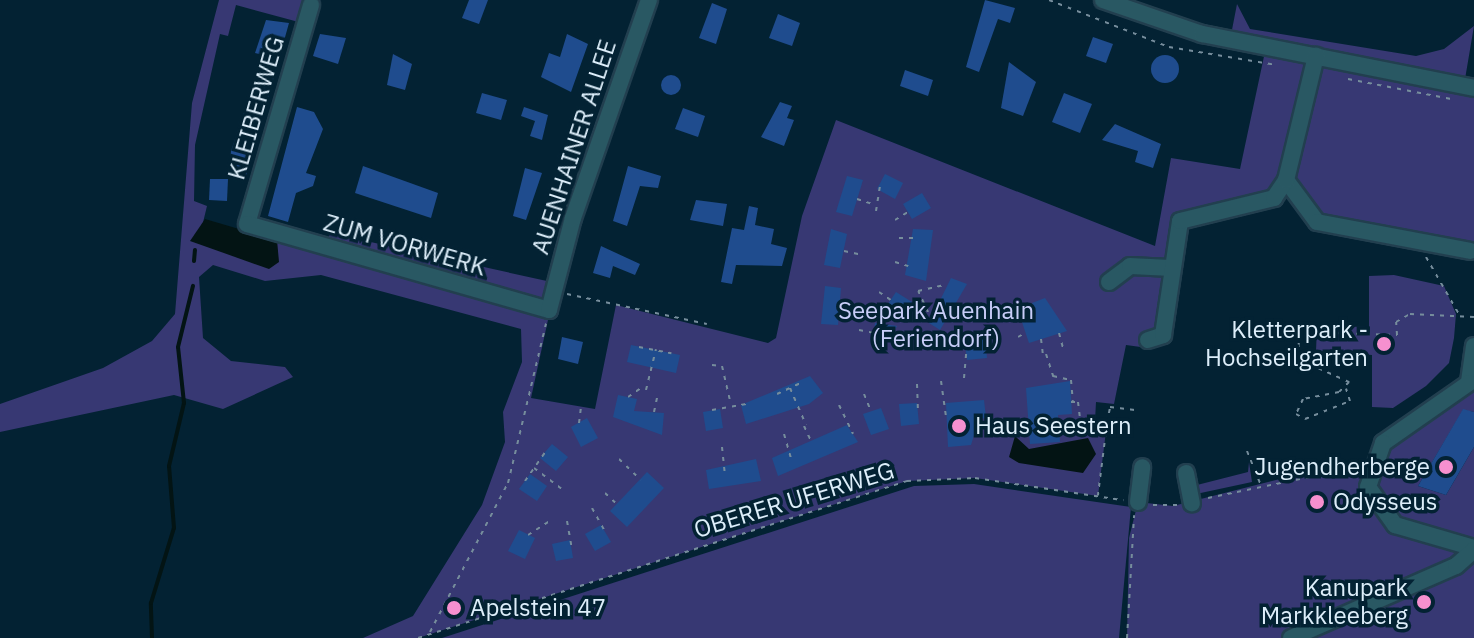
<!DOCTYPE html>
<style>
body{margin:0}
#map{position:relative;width:1474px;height:638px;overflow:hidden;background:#032233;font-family:"IBM Plex Sans",sans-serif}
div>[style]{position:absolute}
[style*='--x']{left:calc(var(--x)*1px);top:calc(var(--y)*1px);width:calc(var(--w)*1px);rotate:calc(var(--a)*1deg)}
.green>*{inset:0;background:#373873}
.water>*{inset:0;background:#031414}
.stream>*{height:4px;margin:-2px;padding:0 2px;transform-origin:2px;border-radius:2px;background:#031414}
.building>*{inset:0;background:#1f4c8e}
.round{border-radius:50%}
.path>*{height:2px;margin-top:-1px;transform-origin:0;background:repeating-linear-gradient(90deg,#768d9c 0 4px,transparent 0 10px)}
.roads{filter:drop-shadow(2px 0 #223f4f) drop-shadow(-2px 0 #223f4f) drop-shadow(0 2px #223f4f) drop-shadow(0 -2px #223f4f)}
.minor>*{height:16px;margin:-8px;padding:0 8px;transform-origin:8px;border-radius:8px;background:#295863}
.dots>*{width:22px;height:22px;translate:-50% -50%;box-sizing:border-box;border:4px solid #032233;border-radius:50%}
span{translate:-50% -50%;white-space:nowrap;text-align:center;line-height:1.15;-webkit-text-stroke:7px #032233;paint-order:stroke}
.street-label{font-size:24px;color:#ddeefa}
.park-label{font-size:24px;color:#c8cdf8}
.poi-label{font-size:24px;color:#ddeefa}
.right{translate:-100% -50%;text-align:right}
.left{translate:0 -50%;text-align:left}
</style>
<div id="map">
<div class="green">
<div style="clip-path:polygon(219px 0,313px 0,306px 24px,236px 5px,228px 36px,220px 34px,195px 145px,194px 201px,207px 206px,199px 239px,326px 246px,330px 233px,556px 283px,531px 398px,595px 409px,616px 305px,768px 343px,776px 338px,802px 216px,836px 120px,1155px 246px,1171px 158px,1240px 169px,1266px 47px,1230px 40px,1237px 4px,1250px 29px,1416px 56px,1444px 49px,1474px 26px,1464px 85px,1474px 88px,1474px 252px,1317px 222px,1296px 190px,1188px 216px,1163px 335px,1148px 348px,1126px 345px,1114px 404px,1096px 402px,1095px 421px,1107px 423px,1098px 496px,975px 478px,907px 481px,418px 638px,363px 638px,413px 616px,482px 505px,505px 442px,503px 412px,522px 362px,521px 329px,321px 275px,265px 281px,213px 265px,199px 277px,203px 338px,231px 361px,285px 367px,293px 377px,223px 409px,174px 395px,0 432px,0 404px,103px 368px,152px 341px,175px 314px,192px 103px)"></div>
<div style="clip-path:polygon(1394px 275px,1444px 286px,1456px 314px,1454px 338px,1449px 363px,1426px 386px,1393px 408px,1372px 407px,1372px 355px,1316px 351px,1317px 326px,1369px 327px,1369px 276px)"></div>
<div style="clip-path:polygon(1474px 385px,1474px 412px,1463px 410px,1418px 486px,1446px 495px,1474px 447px,1474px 638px,1127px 638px,1129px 538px,1138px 502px,1173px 506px,1324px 468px,1370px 469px,1375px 455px)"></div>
<div style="clip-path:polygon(1249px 462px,1252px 482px,1196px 494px,1194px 476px,1197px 485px,1248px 472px)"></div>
<div style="clip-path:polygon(974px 484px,1131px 507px,1119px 638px,442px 638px,914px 486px)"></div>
</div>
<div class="water">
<div style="clip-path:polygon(205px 219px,277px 240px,279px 262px,269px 269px,190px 241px)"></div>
<div style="clip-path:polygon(1015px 436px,1029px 449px,1088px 438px,1096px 454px,1083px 473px,1019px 463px,1009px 457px)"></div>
</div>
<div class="stream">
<div style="--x:194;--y:261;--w:11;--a:-85"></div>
<div style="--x:152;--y:638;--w:35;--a:-92"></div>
<div style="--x:151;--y:603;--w:78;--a:-73"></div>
<div style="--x:174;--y:528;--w:62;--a:-94.6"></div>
<div style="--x:169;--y:466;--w:65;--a:-76.6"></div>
<div style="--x:184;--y:403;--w:56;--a:-96.1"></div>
<div style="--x:178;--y:347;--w:63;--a:-76.2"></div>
</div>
<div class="building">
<div style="clip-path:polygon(469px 0,488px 0,479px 24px,462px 18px)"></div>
<div style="clip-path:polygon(985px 0,1015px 8px,1010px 23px,998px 19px,979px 72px,966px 67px)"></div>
<div style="clip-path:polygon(712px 3px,727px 9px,716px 44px,699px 38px)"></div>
<div style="clip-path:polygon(778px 14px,800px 23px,792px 46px,769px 38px)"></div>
<div style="clip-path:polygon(266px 20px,289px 23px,246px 177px,229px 173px,231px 151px,263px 55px,255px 53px)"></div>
<div style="clip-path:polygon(320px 34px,346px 38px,338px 64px,313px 56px)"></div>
<div style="clip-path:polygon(567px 34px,588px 44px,571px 92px,541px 77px,549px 53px,560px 57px)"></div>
<div style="clip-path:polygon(1093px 37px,1113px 44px,1106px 63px,1086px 56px)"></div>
<div style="clip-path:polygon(393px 54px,412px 64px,405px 90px,387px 85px)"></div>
<div class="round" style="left:1151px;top:55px;width:28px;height:28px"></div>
<div style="clip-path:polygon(1009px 62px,1036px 82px,1023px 116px,1001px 108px)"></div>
<div style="clip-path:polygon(905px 70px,933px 80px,928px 96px,900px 86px)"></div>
<div class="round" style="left:661px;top:75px;width:20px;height:20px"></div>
<div style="clip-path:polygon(482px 93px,507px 100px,501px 120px,476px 113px)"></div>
<div style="clip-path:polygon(1064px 93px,1092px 104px,1080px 133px,1052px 122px)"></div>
<div style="clip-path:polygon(780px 102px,792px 106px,787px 118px,794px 120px,784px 146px,761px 137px)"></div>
<div style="clip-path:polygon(297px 107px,314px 112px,323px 129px,306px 173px,316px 176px,313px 186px,296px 193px,288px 222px,268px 216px)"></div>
<div style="clip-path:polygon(524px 107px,548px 115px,542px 140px,530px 136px,535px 121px,521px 116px)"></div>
<div style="clip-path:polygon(683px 108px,705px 116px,698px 137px,675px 129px)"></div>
<div style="clip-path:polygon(1115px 124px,1161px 144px,1153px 168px,1135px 162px,1138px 151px,1102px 140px)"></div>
<div style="clip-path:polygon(363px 166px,438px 193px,431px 218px,355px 193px)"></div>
<div style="clip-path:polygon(628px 166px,661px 176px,658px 188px,640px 186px,627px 226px,613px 221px)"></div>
<div style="clip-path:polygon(525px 168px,542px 173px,526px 220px,513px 216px)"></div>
<div style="clip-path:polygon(885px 174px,903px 183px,895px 199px,877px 189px)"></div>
<div style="clip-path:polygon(847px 176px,863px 180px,852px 216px,836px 212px)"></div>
<div style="clip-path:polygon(210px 179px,228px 179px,227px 201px,209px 200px)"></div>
<div style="clip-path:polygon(922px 193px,931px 208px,912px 219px,903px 204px)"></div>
<div style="clip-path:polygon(696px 200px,727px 204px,723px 226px,690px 220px)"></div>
<div style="clip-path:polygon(749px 206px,758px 208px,755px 225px,774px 229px,771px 244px,787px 248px,782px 266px,736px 265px,732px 284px,721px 282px,732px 228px,744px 230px)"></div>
<div style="clip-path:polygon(831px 229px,847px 234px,840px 268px,824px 265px)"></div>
<div style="clip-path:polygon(913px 229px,933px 230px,926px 281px,905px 275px)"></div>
<div style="clip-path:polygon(601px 246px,640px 264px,635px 275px,613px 266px,610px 278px,593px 273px)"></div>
<div style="clip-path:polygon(951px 278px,967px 284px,940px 330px,929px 323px)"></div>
<div style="clip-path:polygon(825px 286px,841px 288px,838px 325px,821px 324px)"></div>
<div style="clip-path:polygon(896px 292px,912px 302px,902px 318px,886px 307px)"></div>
<div style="clip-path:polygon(1045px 298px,1067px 331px,1029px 343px,1021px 319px,1036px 314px,1032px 303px)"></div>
<div style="clip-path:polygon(875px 323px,897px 326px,886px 344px,873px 342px)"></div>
<div style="clip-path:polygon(985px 336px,987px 358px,967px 360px,964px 338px)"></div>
<div style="clip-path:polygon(562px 337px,583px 342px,578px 364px,558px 359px)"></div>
<div style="clip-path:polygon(631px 345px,680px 355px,676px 373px,627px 362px)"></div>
<div style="clip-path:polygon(810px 376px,823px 393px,809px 404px,746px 424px,741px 405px)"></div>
<div style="clip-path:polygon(1070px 381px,1072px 414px,1058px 415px,1060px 442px,1030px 444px,1026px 388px)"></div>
<div style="clip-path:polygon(618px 395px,637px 399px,634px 411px,664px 413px,662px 435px,613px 417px)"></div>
<div style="clip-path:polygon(984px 400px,986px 418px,979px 419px,971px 445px,948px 447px,946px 403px)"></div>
<div style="clip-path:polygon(917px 403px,919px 424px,901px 426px,899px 404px)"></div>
<div style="clip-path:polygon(881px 408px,889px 429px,871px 435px,863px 414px)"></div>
<div style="clip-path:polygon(720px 409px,723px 428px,706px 431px,703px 412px)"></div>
<div style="clip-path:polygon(1463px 409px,1474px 412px,1474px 447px,1446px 495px,1418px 486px)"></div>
<div style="clip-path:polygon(587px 418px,598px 438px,581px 447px,571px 427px)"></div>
<div style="clip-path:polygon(847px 425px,858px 442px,778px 476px,772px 458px)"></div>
<div style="clip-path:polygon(552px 444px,568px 457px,556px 471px,540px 458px)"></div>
<div style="clip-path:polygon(756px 459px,761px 481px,709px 489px,706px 470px)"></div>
<div style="clip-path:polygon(647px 472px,664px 488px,627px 527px,610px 511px)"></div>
<div style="clip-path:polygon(530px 474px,547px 486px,537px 501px,519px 489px)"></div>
<div style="clip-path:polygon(601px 525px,611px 542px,595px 551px,585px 534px)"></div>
<div style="clip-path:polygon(519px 530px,535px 538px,525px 559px,508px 551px)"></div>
<div style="clip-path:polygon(570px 540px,573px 558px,556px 561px,552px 544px)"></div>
</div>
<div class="path">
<div style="--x:1049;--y:0;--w:129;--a:21.4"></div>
<div style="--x:1169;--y:47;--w:109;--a:9.5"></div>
<div style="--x:1348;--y:79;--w:105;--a:11"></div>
<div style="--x:857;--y:199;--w:19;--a:18"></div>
<div style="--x:876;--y:211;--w:30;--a:-81"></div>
<div style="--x:895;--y:220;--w:15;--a:-32"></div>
<div style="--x:899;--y:238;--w:14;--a:0"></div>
<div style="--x:844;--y:251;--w:19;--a:12"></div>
<div style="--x:1426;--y:257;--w:68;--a:60"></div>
<div style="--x:895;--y:262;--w:14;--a:17"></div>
<div style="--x:879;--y:292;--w:14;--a:34"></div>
<div style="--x:567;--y:294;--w:143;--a:12.1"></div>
<div style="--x:840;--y:306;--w:20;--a:6"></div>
<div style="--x:928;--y:312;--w:23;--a:-115"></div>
<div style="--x:918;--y:291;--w:27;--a:-13"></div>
<div style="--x:859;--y:330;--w:15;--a:11"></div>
<div style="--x:1266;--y:331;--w:131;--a:1.7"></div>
<div style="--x:1397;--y:335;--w:13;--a:-94"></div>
<div style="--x:1396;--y:322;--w:16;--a:-30"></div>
<div style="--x:1410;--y:314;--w:64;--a:2.7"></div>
<div style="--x:1059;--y:333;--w:16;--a:75"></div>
<div style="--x:1298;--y:333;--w:27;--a:86"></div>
<div style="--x:1300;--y:360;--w:54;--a:24.2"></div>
<div style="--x:1349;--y:382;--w:14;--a:135"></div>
<div style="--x:1339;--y:392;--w:37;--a:169"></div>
<div style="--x:1303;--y:399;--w:17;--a:115"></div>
<div style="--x:1296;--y:414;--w:10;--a:29"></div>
<div style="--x:1305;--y:419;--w:48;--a:-21.8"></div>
<div style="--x:1350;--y:401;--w:13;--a:-108"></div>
<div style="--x:1018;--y:337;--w:8;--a:-30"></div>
<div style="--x:1041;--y:339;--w:16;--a:83"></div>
<div style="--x:639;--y:347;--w:33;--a:11"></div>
<div style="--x:1046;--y:354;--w:29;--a:72"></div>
<div style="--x:712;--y:365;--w:10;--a:6"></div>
<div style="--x:722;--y:366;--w:35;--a:77"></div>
<div style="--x:1053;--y:376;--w:18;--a:13"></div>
<div style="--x:1071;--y:380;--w:21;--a:85"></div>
<div style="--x:964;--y:378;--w:25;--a:-85"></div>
<div style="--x:941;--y:381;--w:36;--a:82"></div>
<div style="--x:917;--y:384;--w:29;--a:88"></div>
<div style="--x:790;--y:388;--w:40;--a:66.6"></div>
<div style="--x:646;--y:390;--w:42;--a:-76.3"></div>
<div style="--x:777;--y:394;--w:29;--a:-25"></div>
<div style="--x:864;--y:394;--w:18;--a:68"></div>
<div style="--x:628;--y:397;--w:16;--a:-35"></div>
<div style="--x:1071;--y:402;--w:7;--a:0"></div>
<div style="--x:1078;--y:402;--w:17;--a:83"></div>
<div style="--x:1080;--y:419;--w:27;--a:8"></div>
<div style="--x:1107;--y:423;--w:73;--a:97.1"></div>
<div style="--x:839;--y:405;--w:32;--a:64"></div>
<div style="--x:712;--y:410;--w:39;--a:-10"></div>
<div style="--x:654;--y:412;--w:19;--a:-78"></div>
<div style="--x:579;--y:423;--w:16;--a:-83"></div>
<div style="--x:1107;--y:423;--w:16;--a:-79"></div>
<div style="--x:1110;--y:407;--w:25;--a:7"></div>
<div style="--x:804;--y:426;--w:17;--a:65"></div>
<div style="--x:784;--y:434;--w:29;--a:74"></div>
<div style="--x:722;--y:447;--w:30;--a:84"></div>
<div style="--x:1247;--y:451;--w:35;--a:68"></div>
<div style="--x:619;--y:459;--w:30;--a:44"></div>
<div style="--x:534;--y:468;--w:39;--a:37"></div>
<div style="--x:525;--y:481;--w:37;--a:-55"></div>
<div style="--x:605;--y:493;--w:16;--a:43"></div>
<div style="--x:1208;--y:498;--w:153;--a:-11.7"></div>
<div style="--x:1153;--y:505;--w:26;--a:0"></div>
<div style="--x:592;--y:508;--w:29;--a:61"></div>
<div style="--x:567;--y:521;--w:28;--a:80"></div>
<div style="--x:528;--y:535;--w:27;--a:-33"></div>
<div style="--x:430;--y:632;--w:168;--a:-62.4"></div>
<div style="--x:508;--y:483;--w:164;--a:-76.6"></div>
<div style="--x:418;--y:638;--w:514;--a:-17.8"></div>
<div style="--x:907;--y:481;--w:68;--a:-2.5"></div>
<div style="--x:975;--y:478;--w:150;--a:8.5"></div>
<div style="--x:1127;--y:638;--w:123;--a:-86.7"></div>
</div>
<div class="roads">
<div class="minor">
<div style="--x:1103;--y:0;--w:105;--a:19"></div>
<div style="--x:1202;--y:34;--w:277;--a:11.2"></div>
<div style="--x:311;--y:5;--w:228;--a:106.3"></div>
<div style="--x:247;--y:224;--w:314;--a:15.9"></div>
<div style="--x:549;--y:310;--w:95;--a:-75.4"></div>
<div style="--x:573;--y:218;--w:231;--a:-70.8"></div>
<div style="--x:1286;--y:180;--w:52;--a:53.6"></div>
<div style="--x:1317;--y:222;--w:156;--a:10.7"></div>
<div style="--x:1109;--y:282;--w:26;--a:-37"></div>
<div style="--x:1130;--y:266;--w:41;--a:2.8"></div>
<div style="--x:1148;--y:340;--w:16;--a:-18"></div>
<div style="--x:1163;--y:335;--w:115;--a:-81.5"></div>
<div style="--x:1180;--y:221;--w:97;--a:-13.7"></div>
<div style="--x:1274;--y:198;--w:22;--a:-56"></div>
<div style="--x:1286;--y:180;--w:128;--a:-76.4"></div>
<div style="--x:1474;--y:346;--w:37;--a:98"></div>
<div style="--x:1469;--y:383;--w:105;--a:145.1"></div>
<div style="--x:1383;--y:443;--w:46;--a:108.8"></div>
<div style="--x:1368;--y:487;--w:47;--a:54.6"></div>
<div style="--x:1395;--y:525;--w:82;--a:16.2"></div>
<div style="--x:1186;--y:473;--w:31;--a:79"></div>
<div style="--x:1138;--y:502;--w:35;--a:-83"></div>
<div style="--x:1291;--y:638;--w:180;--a:-23.6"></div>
<div style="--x:1456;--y:566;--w:24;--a:-42"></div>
</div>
</div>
<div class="dots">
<div style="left:1384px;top:344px;background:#f690cf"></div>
<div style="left:959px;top:426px;background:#f690cf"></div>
<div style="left:1446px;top:467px;background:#f690cf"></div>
<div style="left:1317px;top:502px;background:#f690cf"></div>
<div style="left:1424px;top:602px;background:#f690cf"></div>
<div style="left:454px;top:608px;background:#f690cf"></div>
</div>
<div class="street-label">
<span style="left:256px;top:108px;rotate:-74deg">KLEIBERWEG</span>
<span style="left:574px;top:147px;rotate:-72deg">AUENHAINER ALLEE</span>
<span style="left:405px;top:245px;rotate:16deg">ZUM VORWERK</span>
<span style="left:794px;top:500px;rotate:-17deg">OBERER UFERWEG</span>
</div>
<div class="park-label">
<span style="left:936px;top:325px">Seepark Auenhain<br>(Feriendorf)</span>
</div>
<div class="poi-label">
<span class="right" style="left:1368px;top:344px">Kletterpark -<br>Hochseilgarten</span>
<span class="left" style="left:975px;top:426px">Haus Seestern</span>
<span class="right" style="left:1430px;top:467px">Jugendherberge</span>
<span class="left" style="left:1333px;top:502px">Odysseus</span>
<span class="right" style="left:1408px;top:602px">Kanupark<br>Markkleeberg</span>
<span class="left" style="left:470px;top:608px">Apelstein 47</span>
</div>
</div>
